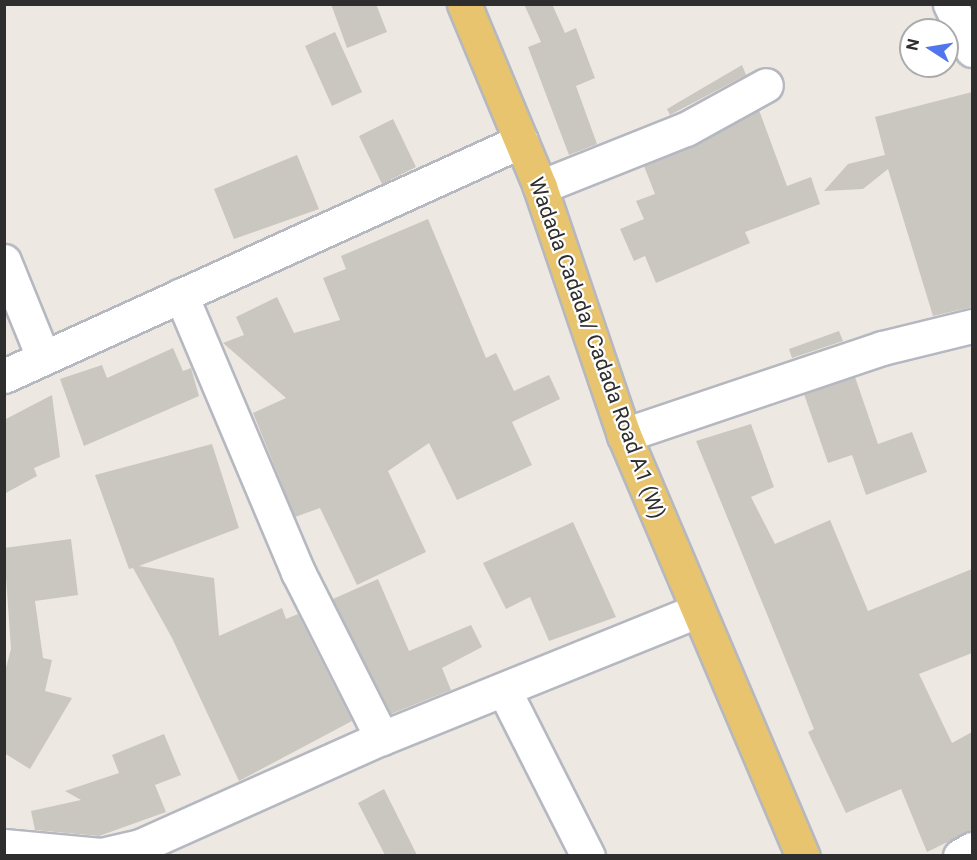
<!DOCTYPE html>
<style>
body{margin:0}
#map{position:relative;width:977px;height:860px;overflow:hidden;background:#eee8e2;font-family:Roboto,sans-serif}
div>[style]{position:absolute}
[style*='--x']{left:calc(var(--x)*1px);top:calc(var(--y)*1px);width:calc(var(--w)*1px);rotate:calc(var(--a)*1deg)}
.building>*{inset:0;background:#cac6c0}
.roads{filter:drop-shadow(2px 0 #b5b8c0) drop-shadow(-2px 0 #b5b8c0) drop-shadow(0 2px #b5b8c0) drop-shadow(0 -2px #b5b8c0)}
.street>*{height:33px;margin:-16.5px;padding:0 16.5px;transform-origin:16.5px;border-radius:16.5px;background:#fff}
.primary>*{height:33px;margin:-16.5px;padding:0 16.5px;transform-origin:16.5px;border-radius:16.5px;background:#e7c46d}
span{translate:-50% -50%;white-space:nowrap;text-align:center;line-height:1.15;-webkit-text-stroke:4.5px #fff;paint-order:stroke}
.street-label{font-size:21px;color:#2e2e2e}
.frame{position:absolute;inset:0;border:6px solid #2e2e2e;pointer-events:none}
.north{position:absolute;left:899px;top:18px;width:60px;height:60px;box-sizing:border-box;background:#fff;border:2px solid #ababab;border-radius:50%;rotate:282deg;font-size:16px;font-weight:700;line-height:24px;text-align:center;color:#2e2e2e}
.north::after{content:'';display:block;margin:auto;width:21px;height:27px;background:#5075ed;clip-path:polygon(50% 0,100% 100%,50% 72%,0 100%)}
</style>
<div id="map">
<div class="building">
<div style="clip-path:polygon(331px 4px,376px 4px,387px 32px,347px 48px)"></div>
<div style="clip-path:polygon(524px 4px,552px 4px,565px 33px,576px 28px,595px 78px,576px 86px,597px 144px,569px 155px,528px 47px,541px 42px)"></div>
<div style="clip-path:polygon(335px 32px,362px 92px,332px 106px,305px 46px)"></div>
<div style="clip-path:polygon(742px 65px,746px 75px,670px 115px,667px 109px)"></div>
<div style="clip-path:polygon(972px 92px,972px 307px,933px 316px,888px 169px,863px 189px,824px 191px,848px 164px,885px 155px,875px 117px)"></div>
<div style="clip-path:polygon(759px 110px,787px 186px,811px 177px,820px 204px,745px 232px,750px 243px,656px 283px,645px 256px,634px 261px,620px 229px,644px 219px,636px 201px,655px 194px,644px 166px)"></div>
<div style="clip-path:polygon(393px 119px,416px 167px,382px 184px,359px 136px)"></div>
<div style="clip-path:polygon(297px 155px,319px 209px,234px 239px,214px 189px)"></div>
<div style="clip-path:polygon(428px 219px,486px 358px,496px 353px,514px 391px,549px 375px,560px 399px,512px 422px,532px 465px,457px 500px,429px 443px,388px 471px,426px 552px,357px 585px,320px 508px,295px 517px,253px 413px,286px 398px,223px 343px,244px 335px,236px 317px,277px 297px,294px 333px,340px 320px,323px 278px,346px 269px,341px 256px)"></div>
<div style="clip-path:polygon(839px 331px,843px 341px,792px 358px,789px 349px)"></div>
<div style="clip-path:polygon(173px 348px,183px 371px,191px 368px,199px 396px,84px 446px,60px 379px,102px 365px,107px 378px)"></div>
<div style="clip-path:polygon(855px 377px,878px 444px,912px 432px,927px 472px,866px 495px,852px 455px,828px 463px,804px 394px)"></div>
<div style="clip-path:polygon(52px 395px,60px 457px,34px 468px,37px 476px,4px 494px,4px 420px)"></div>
<div style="clip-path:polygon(751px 424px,774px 487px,751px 497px,775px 544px,830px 520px,868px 611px,972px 569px,972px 653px,919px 674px,952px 743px,972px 732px,972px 830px,927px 852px,901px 789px,846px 813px,808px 732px,814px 729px,696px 441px)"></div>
<div style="clip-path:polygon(212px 444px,239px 528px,139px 566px,214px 578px,219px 636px,282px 608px,286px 619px,298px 614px,352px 721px,239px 781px,172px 638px,133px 568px,129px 569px,95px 475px)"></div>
<div style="clip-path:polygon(573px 522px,616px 617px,549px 641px,530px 597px,506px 609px,483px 563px)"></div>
<div style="clip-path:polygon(71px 539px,78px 595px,35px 601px,43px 658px,52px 660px,45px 691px,72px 698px,30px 769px,4px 753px,4px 675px,11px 649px,4px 548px)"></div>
<div style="clip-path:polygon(378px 579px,409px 651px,471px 625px,482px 647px,442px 668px,451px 690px,391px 714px,333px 599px)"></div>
<div style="clip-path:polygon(164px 734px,181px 775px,155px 785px,166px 812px,99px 836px,35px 830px,31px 811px,81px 800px,65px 791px,119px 773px,112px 755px)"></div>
<div style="clip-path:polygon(384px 789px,417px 855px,385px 855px,358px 803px)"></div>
</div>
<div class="roads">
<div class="street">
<div style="--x:950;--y:4;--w:51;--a:64.4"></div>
<div style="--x:540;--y:187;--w:157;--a:-21.7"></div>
<div style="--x:686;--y:129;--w:91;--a:-28.8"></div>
<div style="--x:4;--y:261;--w:104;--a:67.9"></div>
<div style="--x:181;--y:295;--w:301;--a:67.1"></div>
<div style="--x:298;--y:572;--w:186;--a:63.2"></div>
<div style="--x:4;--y:376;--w:568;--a:-24.44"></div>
<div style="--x:624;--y:435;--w:272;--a:-18.6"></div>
<div style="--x:882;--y:348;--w:93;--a:-13.7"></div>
<div style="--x:504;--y:690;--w:186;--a:63.2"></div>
<div style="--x:4;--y:846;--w:97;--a:5.3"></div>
<div style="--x:101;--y:855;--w:40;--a:-13"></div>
<div style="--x:140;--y:846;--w:265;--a:-24.1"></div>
<div style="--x:382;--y:738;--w:339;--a:-22"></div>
<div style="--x:960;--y:856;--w:14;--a:-30"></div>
</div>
<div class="primary">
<div style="--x:464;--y:4;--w:198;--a:67.4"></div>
<div style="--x:540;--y:187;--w:262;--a:71.3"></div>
<div style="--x:624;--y:435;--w:457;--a:67"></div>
</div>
</div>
<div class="street-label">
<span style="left:597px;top:348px;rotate:70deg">Wadada Cadada/ Cadada Road A1 (W)</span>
</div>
<div class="frame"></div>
<div class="north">N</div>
</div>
